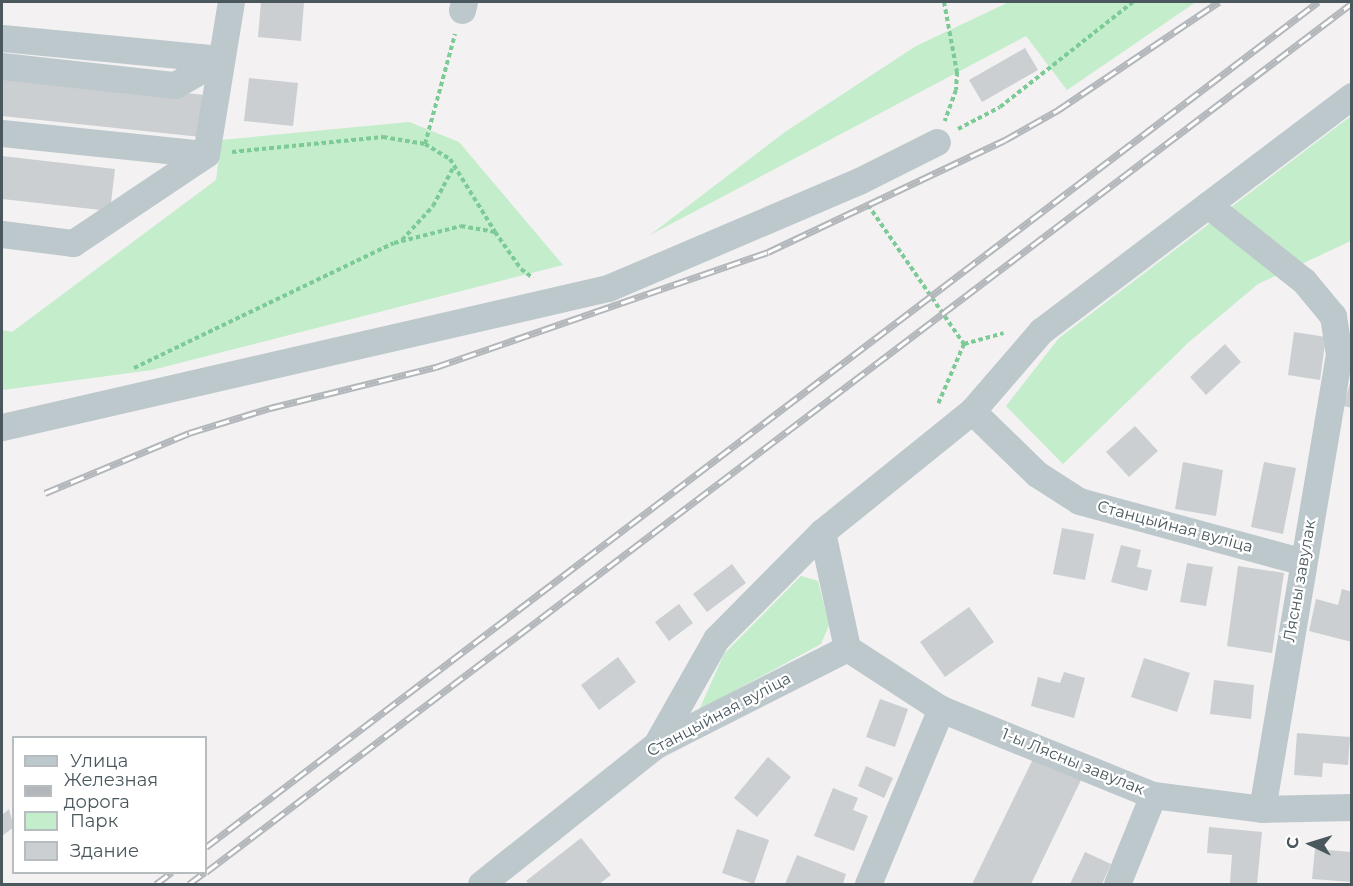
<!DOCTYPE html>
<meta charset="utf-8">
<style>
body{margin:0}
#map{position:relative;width:1353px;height:886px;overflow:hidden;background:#f3f1f1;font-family:Montserrat,sans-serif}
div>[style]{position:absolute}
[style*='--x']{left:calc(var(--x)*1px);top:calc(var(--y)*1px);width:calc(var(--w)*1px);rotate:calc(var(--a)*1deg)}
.green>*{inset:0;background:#c3edcb}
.building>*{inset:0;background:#cbcfd2}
.path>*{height:4px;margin-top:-2px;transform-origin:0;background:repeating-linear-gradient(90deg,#7cca95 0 4.5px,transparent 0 7.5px)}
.minor>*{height:27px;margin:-13.5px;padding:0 13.5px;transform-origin:13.5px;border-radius:13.5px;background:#bdc8cc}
.rail>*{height:7px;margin-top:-3.5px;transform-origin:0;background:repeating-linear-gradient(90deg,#fff 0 14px,#b3b7bb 0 28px);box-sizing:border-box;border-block:2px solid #b3b7bb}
span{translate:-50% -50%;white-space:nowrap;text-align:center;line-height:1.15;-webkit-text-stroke:4.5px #fff;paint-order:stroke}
.street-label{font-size:16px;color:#4a585d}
.frame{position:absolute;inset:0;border:3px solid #4a585d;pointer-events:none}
.legend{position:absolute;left:12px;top:736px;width:195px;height:138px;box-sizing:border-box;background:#fff;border:2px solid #b7bcbe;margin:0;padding:8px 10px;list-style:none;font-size:18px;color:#4a585d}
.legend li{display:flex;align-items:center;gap:12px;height:30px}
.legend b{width:30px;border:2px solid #b7bcbe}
.north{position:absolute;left:1281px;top:814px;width:60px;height:60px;-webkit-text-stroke:4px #fff;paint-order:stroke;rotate:274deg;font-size:16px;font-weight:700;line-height:24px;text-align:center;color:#4a585d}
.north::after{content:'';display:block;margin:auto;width:21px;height:27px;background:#4a585d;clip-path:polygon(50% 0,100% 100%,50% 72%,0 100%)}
</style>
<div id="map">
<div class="green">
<div style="clip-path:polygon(1009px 2px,1196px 2px,1067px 90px,1026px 36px,650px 235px,785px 132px,916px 46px)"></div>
<div style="clip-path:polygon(1351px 116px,1351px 241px,1258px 284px,1189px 342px,1063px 464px,1006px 406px,1059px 338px)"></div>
<div style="clip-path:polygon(409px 122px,459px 142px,563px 265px,152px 370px,2px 390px,2px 330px,12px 332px,216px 180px,221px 140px)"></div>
<div style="clip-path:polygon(801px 576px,818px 581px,829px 625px,821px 644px,699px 710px,724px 654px)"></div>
</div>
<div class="building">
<div style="clip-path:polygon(261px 2px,304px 2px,301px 41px,258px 37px)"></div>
<div style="clip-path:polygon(1025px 48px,1038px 70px,982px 102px,969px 80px)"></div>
<div style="clip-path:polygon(2px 74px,205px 95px,201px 137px,2px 116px)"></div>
<div style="clip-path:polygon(249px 78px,298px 83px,293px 126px,244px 121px)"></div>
<div style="clip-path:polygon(2px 156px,115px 169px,110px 211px,2px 199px)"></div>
<div style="clip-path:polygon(1294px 332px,1326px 337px,1320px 380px,1288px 375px)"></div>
<div style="clip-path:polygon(1225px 344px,1241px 362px,1206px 395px,1190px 377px)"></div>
<div style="clip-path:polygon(1351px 380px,1352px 380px,1352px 408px,1343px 406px)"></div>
<div style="clip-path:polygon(1135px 426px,1158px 451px,1129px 477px,1106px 452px)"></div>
<div style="clip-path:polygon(1183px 462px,1223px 470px,1216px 516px,1175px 509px)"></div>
<div style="clip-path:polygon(1264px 462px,1296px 468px,1283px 534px,1251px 527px)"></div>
<div style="clip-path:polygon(1062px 528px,1094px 534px,1085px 580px,1053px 574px)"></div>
<div style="clip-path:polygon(1121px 545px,1141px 550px,1137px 567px,1152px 570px,1147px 591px,1111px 582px)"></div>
<div style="clip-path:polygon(1187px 563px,1213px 567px,1206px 606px,1180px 602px)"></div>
<div style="clip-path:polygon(732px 564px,746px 583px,707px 612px,693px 594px)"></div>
<div style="clip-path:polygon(1238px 566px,1284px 573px,1272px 653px,1227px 646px)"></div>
<div style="clip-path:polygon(1342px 589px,1352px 592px,1352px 642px,1309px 631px,1316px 599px,1338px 605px)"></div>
<div style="clip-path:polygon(679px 604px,693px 623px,669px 641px,655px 622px)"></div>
<div style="clip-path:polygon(969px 607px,994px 642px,945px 677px,920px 642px)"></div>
<div style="clip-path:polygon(618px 657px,636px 682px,599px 710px,581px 685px)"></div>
<div style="clip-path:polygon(1144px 658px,1190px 673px,1177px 712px,1131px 697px)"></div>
<div style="clip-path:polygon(1064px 672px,1085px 678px,1074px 718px,1031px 706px,1038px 677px,1060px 683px)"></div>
<div style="clip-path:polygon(1214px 680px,1254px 685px,1251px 719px,1210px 714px)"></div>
<div style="clip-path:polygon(880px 699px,908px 709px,895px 747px,866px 737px)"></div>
<div style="clip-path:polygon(1297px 733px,1350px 737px,1348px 765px,1323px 763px,1322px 777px,1294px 775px)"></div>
<div style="clip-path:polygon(768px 757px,791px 777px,757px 817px,734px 798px)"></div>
<div style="clip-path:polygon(1034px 757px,1081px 780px,1031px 884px,972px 884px)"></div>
<div style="clip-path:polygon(866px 766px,893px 778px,884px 798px,858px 786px)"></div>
<div style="clip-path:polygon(833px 788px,858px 798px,853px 810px,868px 816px,854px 851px,814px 836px)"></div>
<div style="clip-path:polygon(9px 809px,14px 827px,2px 836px,2px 815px)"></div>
<div style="clip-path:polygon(1209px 827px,1262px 832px,1257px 884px,1230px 883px,1232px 855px,1207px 853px)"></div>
<div style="clip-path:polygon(737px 829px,769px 840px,754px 884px,722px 873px)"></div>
<div style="clip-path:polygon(581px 838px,611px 875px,599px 884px,529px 884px,526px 881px)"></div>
<div style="clip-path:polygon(1315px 849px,1352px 852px,1352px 882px,1312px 879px)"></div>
<div style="clip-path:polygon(1085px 852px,1111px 864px,1102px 884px,1070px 884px)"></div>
<div style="clip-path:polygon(797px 855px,846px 874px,843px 884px,785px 884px)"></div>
</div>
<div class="path">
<div style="--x:944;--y:2;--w:71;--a:79.5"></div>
<div style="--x:957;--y:72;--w:18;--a:93"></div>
<div style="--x:956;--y:90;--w:33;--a:110"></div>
<div style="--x:958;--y:129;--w:47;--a:-27.6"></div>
<div style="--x:1000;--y:107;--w:169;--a:-38.3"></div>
<div style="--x:425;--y:144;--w:114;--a:-74.7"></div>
<div style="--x:232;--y:152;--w:152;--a:-5.7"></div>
<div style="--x:383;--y:137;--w:43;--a:9.5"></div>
<div style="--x:425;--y:144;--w:29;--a:31"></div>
<div style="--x:450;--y:159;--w:86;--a:58.3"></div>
<div style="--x:495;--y:232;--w:45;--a:54.9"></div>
<div style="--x:521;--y:269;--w:15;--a:37"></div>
<div style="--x:868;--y:205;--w:169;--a:55.4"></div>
<div style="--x:964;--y:344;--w:65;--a:113.4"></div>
<div style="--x:402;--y:240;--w:46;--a:-47.6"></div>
<div style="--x:433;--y:206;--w:45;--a:-62.3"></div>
<div style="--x:964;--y:344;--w:41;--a:-15.4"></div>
<div style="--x:134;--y:368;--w:288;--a:-25.7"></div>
<div style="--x:394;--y:243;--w:69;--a:-14.2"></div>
<div style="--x:461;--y:226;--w:35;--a:10"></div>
</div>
<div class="minor">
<div style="--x:462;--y:10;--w:8;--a:-76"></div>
<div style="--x:2;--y:38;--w:219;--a:5.5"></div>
<div style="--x:2;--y:66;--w:174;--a:6.3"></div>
<div style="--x:175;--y:85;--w:52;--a:-30"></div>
<div style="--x:2;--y:133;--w:205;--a:5.9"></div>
<div style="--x:1208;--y:205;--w:122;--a:38.4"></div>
<div style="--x:1304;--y:281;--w:45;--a:50.4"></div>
<div style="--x:1333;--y:316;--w:38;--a:81"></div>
<div style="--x:1339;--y:354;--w:461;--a:99.6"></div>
<div style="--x:2;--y:234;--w:72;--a:7.2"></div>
<div style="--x:73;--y:243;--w:160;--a:-33.8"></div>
<div style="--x:206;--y:154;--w:154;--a:-80.7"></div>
<div style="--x:972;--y:411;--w:91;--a:44.1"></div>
<div style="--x:1037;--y:474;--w:50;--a:32.7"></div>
<div style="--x:1079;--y:501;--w:232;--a:15.2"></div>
<div style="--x:2;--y:427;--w:622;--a:-12.92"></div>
<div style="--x:608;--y:288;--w:273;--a:-23.1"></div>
<div style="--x:859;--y:181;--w:87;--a:-26.6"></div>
<div style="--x:822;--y:532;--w:119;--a:77.8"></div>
<div style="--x:656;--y:745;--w:122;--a:-60.5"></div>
<div style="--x:716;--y:639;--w:151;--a:-45.3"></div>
<div style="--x:822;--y:532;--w:193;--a:-38.9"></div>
<div style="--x:972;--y:411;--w:106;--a:-49.2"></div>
<div style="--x:1041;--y:331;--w:390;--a:-37.1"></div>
<div style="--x:481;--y:884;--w:223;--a:-38.5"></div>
<div style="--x:656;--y:745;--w:214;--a:-26.9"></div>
<div style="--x:847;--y:648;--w:112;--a:33"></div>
<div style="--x:941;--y:709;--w:229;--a:22.1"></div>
<div style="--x:1153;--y:795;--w:110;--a:7.3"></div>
<div style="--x:1262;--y:809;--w:90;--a:-1.3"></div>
<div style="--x:868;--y:884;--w:190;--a:-67.4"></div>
<div style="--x:1117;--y:884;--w:96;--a:-68"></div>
</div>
<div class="rail">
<div style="--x:45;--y:493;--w:156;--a:-22.6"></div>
<div style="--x:189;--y:433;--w:85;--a:-17.2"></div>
<div style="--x:270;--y:408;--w:171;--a:-13.9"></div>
<div style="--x:436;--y:367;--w:351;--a:-19.1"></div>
<div style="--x:768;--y:252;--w:262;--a:-25.3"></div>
<div style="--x:1005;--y:140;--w:61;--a:-29.5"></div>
<div style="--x:1058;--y:110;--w:194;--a:-33.9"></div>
<div style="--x:206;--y:847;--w:1397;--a:-37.23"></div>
<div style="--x:206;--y:872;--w:1438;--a:-37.17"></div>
<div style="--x:156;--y:884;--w:20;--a:-37"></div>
<div style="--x:189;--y:884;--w:20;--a:-37"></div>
</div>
<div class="street-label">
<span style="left:1175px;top:527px;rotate:15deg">Станцыйная вуліца</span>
<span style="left:1300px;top:581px;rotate:-80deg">Лясны завулак</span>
<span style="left:719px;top:715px;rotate:-28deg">Станцыйная вуліца</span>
<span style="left:1073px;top:762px;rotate:22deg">1-ы Лясны завулак</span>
</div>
<div class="frame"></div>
<ul class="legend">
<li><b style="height:8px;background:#bdc8cc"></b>Улица</li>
<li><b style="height:8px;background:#b3b7bb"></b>Железная дорога</li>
<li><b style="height:16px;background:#c3edcb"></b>Парк</li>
<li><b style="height:16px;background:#cbcfd2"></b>Здание</li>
</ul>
<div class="north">С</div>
</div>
